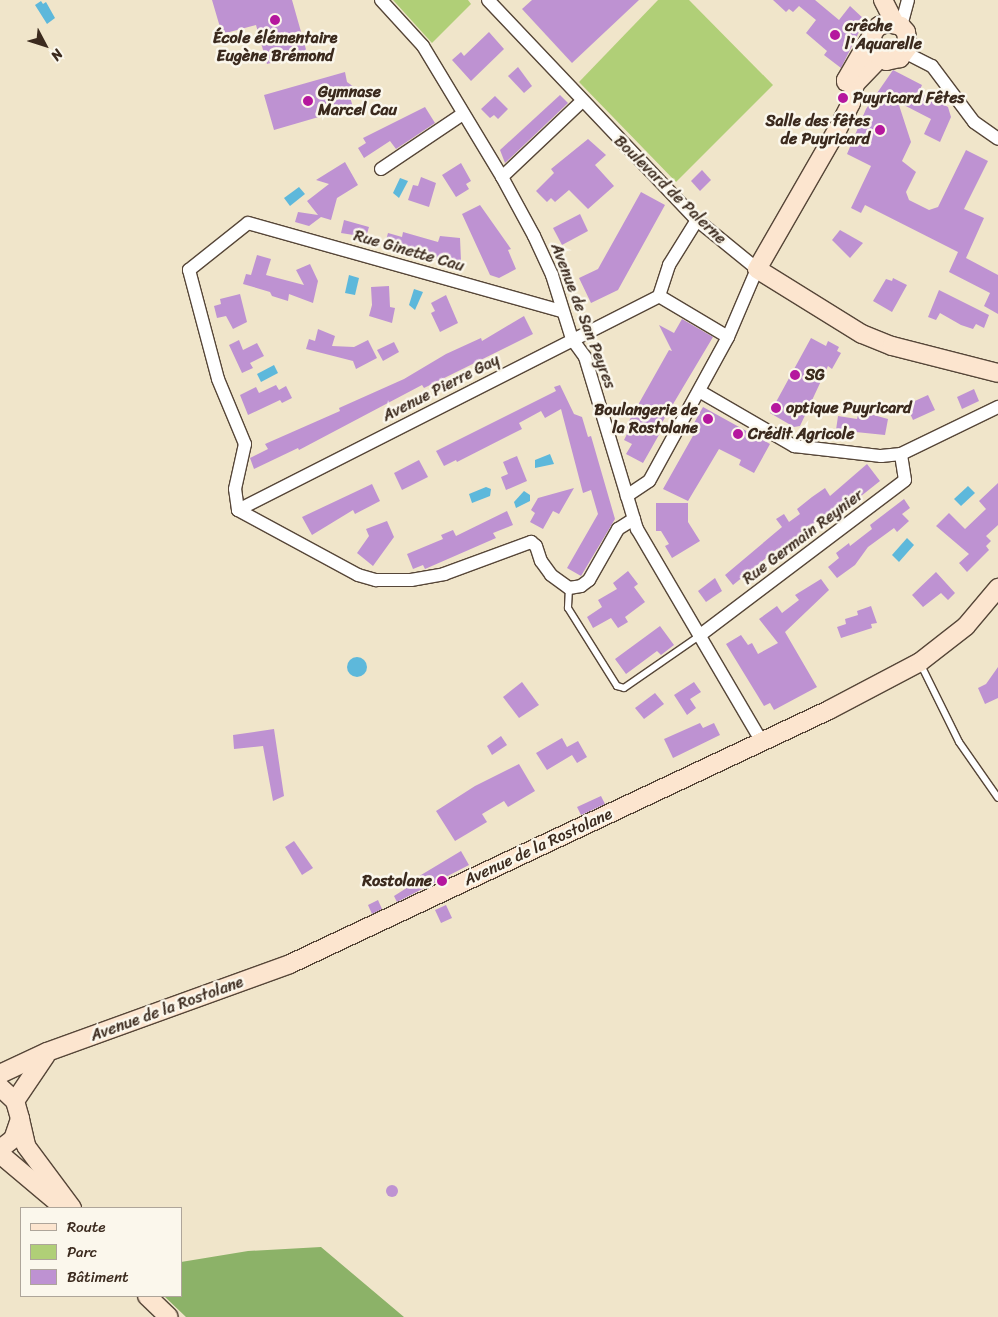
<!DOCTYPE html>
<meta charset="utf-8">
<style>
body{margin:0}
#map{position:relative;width:998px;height:1317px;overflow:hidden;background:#f0e5ca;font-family:Sriracha,sans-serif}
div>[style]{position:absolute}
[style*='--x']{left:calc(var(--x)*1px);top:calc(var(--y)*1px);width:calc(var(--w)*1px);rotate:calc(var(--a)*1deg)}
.green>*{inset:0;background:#b0cf77}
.forest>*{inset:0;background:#8cb268}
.water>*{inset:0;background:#5db8db}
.round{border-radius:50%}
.building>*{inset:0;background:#be92d2}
.roads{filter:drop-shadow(1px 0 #564638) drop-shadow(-1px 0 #564638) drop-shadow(0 1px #564638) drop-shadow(0 -1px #564638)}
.lane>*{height:6px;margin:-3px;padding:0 3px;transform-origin:3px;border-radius:3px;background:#fff}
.street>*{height:12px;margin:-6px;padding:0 6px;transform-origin:6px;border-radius:6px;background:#fff}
.secondary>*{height:18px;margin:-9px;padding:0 9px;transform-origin:9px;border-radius:9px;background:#fce5cf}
.dots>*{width:14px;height:14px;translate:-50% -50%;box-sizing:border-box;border:2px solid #fbf7ec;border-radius:50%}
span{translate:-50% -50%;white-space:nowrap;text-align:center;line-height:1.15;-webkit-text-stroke:5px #fbf7ec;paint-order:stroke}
.poi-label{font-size:16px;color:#3b2a1e;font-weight:700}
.left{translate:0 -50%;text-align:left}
.right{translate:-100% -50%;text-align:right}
.street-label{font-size:16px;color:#3b2a1e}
.legend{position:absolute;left:20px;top:1207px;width:162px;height:90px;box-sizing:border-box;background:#fbf7ec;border:1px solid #aea59a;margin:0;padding:6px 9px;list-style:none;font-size:15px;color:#3b2a1e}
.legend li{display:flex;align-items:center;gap:10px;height:25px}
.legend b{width:25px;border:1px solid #aea59a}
.north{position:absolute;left:20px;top:20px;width:50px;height:50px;-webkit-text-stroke:4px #fbf7ec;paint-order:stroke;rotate:130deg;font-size:14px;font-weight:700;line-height:20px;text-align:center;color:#3b2a1e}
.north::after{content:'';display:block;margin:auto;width:18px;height:22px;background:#3b2a1e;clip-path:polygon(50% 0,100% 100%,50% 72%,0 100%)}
</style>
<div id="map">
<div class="green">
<div style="clip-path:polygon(393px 0,468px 0,471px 4px,432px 43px)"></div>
<div style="clip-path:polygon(658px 0,689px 0,773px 85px,676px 182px,579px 82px)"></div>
</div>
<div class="forest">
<div style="clip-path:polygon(321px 1247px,404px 1317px,186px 1317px,164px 1296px,181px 1296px,181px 1262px,248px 1251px)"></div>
</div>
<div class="water">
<div style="clip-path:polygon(41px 1px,43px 4px,46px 2px,55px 18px,47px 24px,35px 5px)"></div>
<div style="clip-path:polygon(400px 178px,408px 181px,399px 198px,393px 193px)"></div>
<div style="clip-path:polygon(299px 187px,305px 194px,290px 206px,284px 198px)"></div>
<div style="clip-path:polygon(349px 275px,359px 278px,355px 295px,345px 293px)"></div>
<div style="clip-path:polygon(414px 289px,423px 292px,415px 310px,409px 305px)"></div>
<div style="clip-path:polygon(274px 365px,278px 373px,261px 382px,257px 374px)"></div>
<div style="clip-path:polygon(550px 454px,554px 464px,535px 468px,535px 460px)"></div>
<div style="clip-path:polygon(968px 486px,975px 493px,961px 506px,954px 499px)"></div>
<div style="clip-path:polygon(486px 487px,491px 489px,490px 496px,472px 503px,469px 494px)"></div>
<div style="clip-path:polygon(524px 491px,530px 495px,530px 501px,516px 508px,514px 502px)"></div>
<div style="clip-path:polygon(907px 538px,914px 545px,899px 562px,892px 555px)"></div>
<div class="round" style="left:347px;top:657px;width:20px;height:20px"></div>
</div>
<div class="building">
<div style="clip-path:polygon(212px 0,292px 0,307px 53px,267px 64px,256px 25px,222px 34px)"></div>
<div style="clip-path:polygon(532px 0,639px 0,572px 63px,522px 9px)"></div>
<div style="clip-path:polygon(773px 0,815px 0,839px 20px,850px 6px,865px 20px,841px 68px,824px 55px,827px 51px,806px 33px,816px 20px,799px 6px,793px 12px,789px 9px,786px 12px)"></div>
<div style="clip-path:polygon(489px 32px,504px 49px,471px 81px,452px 60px,461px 52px,464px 56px)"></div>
<div style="clip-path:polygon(518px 67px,532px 86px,524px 93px,508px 76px)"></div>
<div style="clip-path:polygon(893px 70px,922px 85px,919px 92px,948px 107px,951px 117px,940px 142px,924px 134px,931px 119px,898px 102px,911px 142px,902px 161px,916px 172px,906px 192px,909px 200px,929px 210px,938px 207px,966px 150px,988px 161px,964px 209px,984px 218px,966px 258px,998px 275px,998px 314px,984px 306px,990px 293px,949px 272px,958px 252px,865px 205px,861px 213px,851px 208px,871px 166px,847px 154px,866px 109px)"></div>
<div style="clip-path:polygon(345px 72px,347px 82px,354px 87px,349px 94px,353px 107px,274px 130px,264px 95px)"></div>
<div style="clip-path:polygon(560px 95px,568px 103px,505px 163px,500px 150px)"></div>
<div style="clip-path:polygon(495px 96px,508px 109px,498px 119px,494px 115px,490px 118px,481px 109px)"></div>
<div style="clip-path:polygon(425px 107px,435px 123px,396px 149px,390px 141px,364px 158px,358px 148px,366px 143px,363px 138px)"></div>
<div style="clip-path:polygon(588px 139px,606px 155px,595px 165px,614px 186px,588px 209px,569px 190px,555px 202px,551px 198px,547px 202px,536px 191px,554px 173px,551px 169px)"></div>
<div style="clip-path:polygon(345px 162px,358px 185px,337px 198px,331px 220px,321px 217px,309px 226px,295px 222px,298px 212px,318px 215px,307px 201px,329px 184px,316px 180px)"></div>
<div style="clip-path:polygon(461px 163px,471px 181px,466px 184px,469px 189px,456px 197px,442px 175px)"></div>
<div style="clip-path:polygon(702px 170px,711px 180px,700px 191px,691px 181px)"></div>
<div style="clip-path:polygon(421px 177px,436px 183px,429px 207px,408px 200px,413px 185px,418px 186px)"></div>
<div style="clip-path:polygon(641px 192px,665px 205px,618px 290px,591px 303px,579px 278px,598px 269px)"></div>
<div style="clip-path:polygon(480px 205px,511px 249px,508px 250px,516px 269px,499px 278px,490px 275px,462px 214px)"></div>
<div style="clip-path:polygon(580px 214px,588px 231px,562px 245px,553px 228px)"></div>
<div style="clip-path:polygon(344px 220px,369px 227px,366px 237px,341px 233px)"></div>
<div style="clip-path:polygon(840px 230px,863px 243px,850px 258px,832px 240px)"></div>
<div style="clip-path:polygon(403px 232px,438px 242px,440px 236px,460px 238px,461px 261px,445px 263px,397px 247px,396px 250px,384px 247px,388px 233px,402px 237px)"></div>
<div style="clip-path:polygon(257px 255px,271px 259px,266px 275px,304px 285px,296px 270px,310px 264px,318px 281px,313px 303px,289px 294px,288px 301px,272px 296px,270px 292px,243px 284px,246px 274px,251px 275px)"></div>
<div style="clip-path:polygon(893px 278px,907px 285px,892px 312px,873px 301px,886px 279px,892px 281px)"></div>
<div style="clip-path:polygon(389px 286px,390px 307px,395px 308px,392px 323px,369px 316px,372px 305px,371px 287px)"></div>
<div style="clip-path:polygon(939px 290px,989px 315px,984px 328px,976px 324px,973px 329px,961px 325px,940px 313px,936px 320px,928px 317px)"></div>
<div style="clip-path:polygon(240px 294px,247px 322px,233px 329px,226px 316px,217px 318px,214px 306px,221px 304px,220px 299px)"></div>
<div style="clip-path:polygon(446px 295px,458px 323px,440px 332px,431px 313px,435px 311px,431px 303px)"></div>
<div style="clip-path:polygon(524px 316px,533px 334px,424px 388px,422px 385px,299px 450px,298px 448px,254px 469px,250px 458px,268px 449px,265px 444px,340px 411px,339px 408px,404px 379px,446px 354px,481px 338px,482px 341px)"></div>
<div style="clip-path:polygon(682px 319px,713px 337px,657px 431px,660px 433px,643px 463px,626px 454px,632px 444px,624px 440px,629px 430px,625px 428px,669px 350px,672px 351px,659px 325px,674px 333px)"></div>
<div style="clip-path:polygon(318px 329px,335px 336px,332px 346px,354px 347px,368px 340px,377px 358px,356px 369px,353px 361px,306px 349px,309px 339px,315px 341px)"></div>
<div style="clip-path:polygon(811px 338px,826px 346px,828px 341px,839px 347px,837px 351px,841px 353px,832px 369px,828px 366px,800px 426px,794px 427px,770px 413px)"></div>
<div style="clip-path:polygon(239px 340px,243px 350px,257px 343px,264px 356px,250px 363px,253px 368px,242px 373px,229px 345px)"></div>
<div style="clip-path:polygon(394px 342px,399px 352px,383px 361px,377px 350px)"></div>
<div style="clip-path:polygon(276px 385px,279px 390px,286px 386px,292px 398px,282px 403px,280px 400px,248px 415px,240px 395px,256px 387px,259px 393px)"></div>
<div style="clip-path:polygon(560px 385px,574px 414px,582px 417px,588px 437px,591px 436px,615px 519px,581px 576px,567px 568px,598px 514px,591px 490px,583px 493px,561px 409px,545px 418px,541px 411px,519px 423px,522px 429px,457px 462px,456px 460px,444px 466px,436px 451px,556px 391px,554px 387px)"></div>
<div style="clip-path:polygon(974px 389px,979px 401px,962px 409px,957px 397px)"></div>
<div style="clip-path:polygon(928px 395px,935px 410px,913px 420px,906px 405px)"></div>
<div style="clip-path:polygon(703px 407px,770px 444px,754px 473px,739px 465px,741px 460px,719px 449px,688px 501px,663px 489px,694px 434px,689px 432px)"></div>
<div style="clip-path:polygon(859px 411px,888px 419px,885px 435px,836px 430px,838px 416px,857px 419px)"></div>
<div style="clip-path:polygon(517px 456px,527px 481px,506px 490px,501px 477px,508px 474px,503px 462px)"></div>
<div style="clip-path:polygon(419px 460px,428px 477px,402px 490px,394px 473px)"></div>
<div style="clip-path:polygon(867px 464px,880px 481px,851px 504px,848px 500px,831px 511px,799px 534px,802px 538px,780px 553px,777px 549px,733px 585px,725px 575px,782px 527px,776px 519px,784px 514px,789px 522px,800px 514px,797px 509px,812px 497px,825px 488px,830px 496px)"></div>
<div style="clip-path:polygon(998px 483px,998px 525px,986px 536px,991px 541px,986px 546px,989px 550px,967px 572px,959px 563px,969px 554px,936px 526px,949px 513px,965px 529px,986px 509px,979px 501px)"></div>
<div style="clip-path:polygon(372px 484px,380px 501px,355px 514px,353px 510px,312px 535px,302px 517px)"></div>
<div style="clip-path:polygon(574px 488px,559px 514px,553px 511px,543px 529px,530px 522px,535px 513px,531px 510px,538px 498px)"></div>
<div style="clip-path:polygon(904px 499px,910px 508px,902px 514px,909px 521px,897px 532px,894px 528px,868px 547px,855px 565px,837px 578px,828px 567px,839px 558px,836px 553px,849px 543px,850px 546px,872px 529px,870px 525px)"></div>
<div style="clip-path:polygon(656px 503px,688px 503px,688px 522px,700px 541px,672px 558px,665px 546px,669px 544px,661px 531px,656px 531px)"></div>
<div style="clip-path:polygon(507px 511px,513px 525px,493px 533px,496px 538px,425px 569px,423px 565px,413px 569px,407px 554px,443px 539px,441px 535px,453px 530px,456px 536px)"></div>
<div style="clip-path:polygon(387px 521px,394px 537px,373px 566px,357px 553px,369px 536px,366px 529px)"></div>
<div style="clip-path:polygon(628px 571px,638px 584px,634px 587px,645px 602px,625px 617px,628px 622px,618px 628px,611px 618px,593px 628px,587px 617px,602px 607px,598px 600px,617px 589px,613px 583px)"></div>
<div style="clip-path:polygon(936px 572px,955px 593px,948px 600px,941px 593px,923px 607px,912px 595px)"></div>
<div style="clip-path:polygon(715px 578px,722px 591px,706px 602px,698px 591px)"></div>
<div style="clip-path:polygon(821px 579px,829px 590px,785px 632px,817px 687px,774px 710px,770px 703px,764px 706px,726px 644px,741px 635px,748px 645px,752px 643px,758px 654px,778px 643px,759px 619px,777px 606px,782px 613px,799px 600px,795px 595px)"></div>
<div style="clip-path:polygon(871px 606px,877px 623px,871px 624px,872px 628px,841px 638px,837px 627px,846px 624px,845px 619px,858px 615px,857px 611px)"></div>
<div style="clip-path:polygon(660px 626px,674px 645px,661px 655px,657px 651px,626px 674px,615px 659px)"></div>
<div style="clip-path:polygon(998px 667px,998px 698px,985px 704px,978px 688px,986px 684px)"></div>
<div style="clip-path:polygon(522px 682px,539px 705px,519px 718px,503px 697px)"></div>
<div style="clip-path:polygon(694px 682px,701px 692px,690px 699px,696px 708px,687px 715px,674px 695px)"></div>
<div style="clip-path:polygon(655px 693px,664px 704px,644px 719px,635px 708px)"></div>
<div style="clip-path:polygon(700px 723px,703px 728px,714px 723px,720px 735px,673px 758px,664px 739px)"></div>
<div style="clip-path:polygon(274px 729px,284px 796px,273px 801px,263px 746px,234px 749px,233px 735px)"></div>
<div style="clip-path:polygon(501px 736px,507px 745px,492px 755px,487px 746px)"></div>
<div style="clip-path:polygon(562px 738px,567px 747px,578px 741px,587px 757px,577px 763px,572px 755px,547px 770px,536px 753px)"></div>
<div style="clip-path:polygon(519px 764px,535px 791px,508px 807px,504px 801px,482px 814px,487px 822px,455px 841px,436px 811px,475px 786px)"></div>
<div style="clip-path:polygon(601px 796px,605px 804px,581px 815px,577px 807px)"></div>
<div style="clip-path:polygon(294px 841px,313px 868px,302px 875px,285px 847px)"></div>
<div style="clip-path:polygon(461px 851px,469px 865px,397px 902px,394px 896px,413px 884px,411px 881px)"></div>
<div style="clip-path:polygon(378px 900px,382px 909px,372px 914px,368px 905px)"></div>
<div style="clip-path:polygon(446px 905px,452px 918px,441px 923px,435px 910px)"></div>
<div class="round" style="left:386px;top:1185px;width:12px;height:12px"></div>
</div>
<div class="roads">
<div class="lane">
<div style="--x:569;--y:588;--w:20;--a:93"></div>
<div style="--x:568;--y:608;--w:92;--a:57.9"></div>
<div style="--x:617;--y:686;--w:7;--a:16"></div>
<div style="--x:624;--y:688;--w:91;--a:-34.7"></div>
<div style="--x:920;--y:663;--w:88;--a:63.7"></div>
<div style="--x:959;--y:742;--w:68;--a:55.1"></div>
</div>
<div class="street">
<div style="--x:381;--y:0;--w:62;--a:47.6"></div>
<div style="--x:423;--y:46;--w:153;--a:58.9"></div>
<div style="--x:502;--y:177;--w:67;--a:61.5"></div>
<div style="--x:534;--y:236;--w:43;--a:65.2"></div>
<div style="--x:552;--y:275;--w:67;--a:72.6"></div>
<div style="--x:572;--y:339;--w:22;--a:54"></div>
<div style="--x:585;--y:357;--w:180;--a:73.2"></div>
<div style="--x:637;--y:529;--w:247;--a:59.6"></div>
<div style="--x:488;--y:0;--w:303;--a:46.5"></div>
<div style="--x:697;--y:220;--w:77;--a:39.2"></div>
<div style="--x:757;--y:269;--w:74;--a:113.1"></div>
<div style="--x:728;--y:337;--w:164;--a:118.7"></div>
<div style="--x:649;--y:481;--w:27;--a:146"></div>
<div style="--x:901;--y:26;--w:27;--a:-75"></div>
<div style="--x:906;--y:53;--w:29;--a:27"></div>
<div style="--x:932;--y:66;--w:70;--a:53.1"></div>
<div style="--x:974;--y:122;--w:29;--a:35"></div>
<div style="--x:381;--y:169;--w:99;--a:-33.9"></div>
<div style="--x:502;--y:177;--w:110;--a:-43.5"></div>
<div style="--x:659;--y:296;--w:33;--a:-72"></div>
<div style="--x:669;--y:265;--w:53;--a:-58.1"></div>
<div style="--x:659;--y:296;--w:80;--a:30.7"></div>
<div style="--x:699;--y:391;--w:110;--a:30.1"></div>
<div style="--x:794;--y:446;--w:88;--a:6.6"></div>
<div style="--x:881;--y:456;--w:20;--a:-6"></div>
<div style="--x:901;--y:454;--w:108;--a:-25.9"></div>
<div style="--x:238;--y:510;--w:21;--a:-98"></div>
<div style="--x:235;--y:489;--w:46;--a:-77.5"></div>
<div style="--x:245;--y:444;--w:70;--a:-112.6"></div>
<div style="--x:218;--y:379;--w:113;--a:-104.9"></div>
<div style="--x:189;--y:270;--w:75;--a:-38.5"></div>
<div style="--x:248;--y:223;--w:325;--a:15.7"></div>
<div style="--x:238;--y:510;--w:136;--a:28.4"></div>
<div style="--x:358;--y:575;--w:19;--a:16"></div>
<div style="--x:376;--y:580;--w:35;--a:0"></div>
<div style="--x:411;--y:580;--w:34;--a:-10"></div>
<div style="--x:444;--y:574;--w:93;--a:-20.2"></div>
<div style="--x:531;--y:542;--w:6;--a:39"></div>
<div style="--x:536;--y:546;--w:16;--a:72"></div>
<div style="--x:541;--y:561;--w:17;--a:54"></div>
<div style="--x:551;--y:575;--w:22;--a:36"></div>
<div style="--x:569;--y:588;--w:12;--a:-9"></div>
<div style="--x:581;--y:586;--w:10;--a:-37"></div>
<div style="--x:589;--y:580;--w:59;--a:-60.4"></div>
<div style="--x:618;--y:529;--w:19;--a:-32"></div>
<div style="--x:238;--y:510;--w:472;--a:-26.9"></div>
<div style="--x:699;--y:636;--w:258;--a:-37.1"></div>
<div style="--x:905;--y:480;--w:26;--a:-99"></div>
</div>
<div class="secondary">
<div style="--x:883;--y:0;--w:27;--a:63"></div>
<div style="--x:879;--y:59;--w:35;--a:134"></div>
<div style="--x:855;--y:84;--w:19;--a:102"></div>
<div style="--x:851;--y:103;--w:30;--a:117"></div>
<div style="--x:837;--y:130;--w:160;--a:119.9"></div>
<div style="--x:757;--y:269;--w:123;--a:31.8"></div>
<div style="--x:862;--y:334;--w:32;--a:22"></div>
<div style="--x:892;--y:346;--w:109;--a:14.3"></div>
<div style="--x:846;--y:82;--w:2;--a:-90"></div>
<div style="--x:846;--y:80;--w:58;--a:-59.9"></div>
<div style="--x:875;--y:30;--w:6;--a:-45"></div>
<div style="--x:879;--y:26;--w:9;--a:-21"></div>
<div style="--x:887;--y:23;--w:14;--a:12"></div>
<div style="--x:901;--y:26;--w:8;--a:50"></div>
<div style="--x:906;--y:32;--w:15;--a:82"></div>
<div style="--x:908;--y:47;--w:14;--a:126"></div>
<div style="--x:900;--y:58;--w:14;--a:168"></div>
<div style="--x:886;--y:61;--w:16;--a:-145"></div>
<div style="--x:873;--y:52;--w:17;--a:-93"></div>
<div style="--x:0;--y:1074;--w:52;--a:-25.1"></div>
<div style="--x:47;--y:1052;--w:258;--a:-19.9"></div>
<div style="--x:290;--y:964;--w:596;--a:-25.23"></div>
<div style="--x:829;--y:710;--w:103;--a:-27.8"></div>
<div style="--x:920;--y:662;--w:58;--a:-38"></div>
<div style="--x:966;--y:626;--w:50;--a:-49.9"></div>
<div style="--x:0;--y:1087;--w:21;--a:43"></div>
<div style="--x:15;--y:1101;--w:19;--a:74"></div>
<div style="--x:20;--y:1119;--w:21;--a:109"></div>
<div style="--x:13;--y:1139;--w:16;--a:142"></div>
<div style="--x:15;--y:1101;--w:55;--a:-56"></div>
<div style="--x:20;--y:1119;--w:28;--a:77"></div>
<div style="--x:26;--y:1146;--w:77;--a:53.4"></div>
<div style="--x:0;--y:1154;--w:75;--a:40.1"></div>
<div style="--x:147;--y:1296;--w:30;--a:44"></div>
</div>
</div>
<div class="dots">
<div style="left:275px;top:20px;background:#b5179e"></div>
<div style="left:835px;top:35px;background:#b5179e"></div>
<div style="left:843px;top:98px;background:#b5179e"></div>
<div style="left:308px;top:101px;background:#b5179e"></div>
<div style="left:880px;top:130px;background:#b5179e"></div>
<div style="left:795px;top:375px;background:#b5179e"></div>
<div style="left:776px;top:408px;background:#b5179e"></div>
<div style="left:708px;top:419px;background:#b5179e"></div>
<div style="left:738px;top:434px;background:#b5179e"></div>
<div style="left:442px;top:881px;background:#b5179e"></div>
</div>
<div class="poi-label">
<span class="left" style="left:845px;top:35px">crêche<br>l'Aquarelle</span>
<span style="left:275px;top:47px">École élémentaire<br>Eugène Brémond</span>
<span class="left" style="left:318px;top:101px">Gymnase<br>Marcel Cau</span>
<span class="left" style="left:853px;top:98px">Puyricard Fêtes</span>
<span class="right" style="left:870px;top:130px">Salle des fêtes<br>de Puyricard</span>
<span class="left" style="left:805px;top:375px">SG</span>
<span class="left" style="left:786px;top:408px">optique Puyricard</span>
<span class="right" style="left:698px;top:419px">Boulangerie de<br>la Rostolane</span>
<span class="left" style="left:748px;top:434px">Crédit Agricole</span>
<span class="right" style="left:432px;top:881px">Rostolane</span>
</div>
<div class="street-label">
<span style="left:670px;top:190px;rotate:44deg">Boulevard de Palerne</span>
<span style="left:409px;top:251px;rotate:16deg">Rue Ginette Cau</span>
<span style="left:583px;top:316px;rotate:69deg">Avenue de San Peyres</span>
<span style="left:441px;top:388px;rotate:-27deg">Avenue Pierre Gay</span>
<span style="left:803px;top:537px;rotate:-37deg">Rue Germain Reynier</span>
<span style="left:538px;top:847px;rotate:-25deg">Avenue de la Rostolane</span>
<span style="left:167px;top:1009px;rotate:-20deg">Avenue de la Rostolane</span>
</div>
<ul class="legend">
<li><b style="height:6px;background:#fce5cf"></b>Route</li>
<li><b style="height:14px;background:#b0cf77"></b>Parc</li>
<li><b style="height:14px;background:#be92d2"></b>Bâtiment</li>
</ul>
<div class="north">N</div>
</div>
